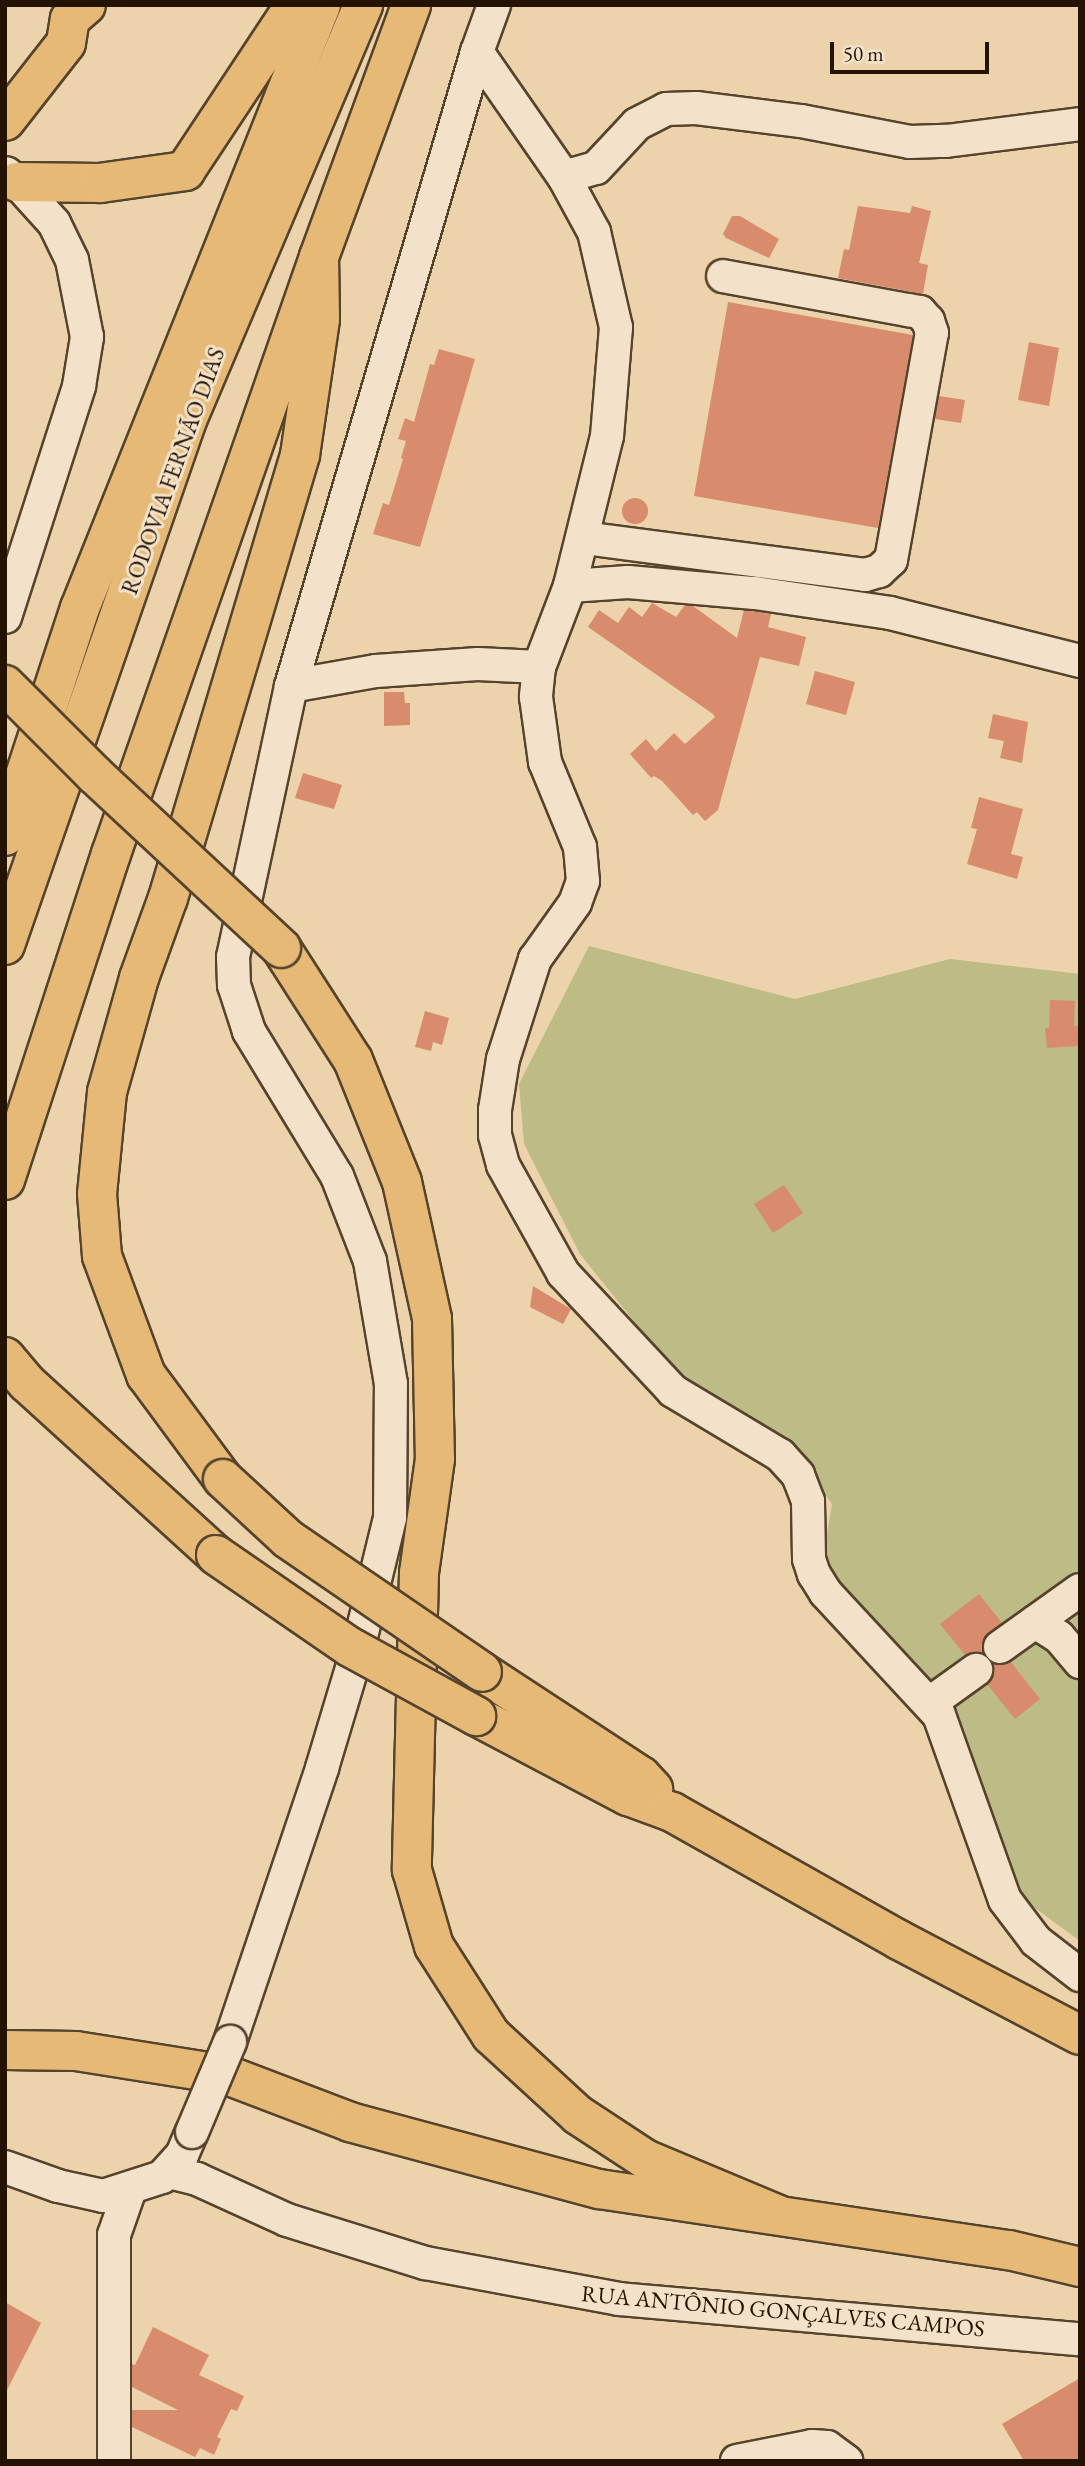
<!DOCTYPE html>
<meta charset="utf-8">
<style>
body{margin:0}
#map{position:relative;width:1085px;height:2466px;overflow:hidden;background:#edd3ac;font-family:"EB Garamond",serif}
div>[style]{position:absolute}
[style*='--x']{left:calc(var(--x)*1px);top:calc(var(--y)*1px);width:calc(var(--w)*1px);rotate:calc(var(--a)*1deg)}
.green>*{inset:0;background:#bdbb86}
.building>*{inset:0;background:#d88b6d}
.round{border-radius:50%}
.roads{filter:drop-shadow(2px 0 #56432c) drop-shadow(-2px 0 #56432c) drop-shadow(0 2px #56432c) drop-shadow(0 -2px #56432c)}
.minor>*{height:32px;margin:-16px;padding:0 16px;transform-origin:16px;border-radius:16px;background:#f3e2c9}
.highway>*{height:38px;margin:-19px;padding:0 19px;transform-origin:19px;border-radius:19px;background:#e6ba76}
.bridges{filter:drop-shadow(2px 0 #56432c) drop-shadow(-2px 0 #56432c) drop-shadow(0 2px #56432c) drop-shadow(0 -2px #56432c)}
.minor-bridge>*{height:32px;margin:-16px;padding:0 16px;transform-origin:16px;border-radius:16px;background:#f3e2c9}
.highway-bridge>*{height:38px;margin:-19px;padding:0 19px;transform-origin:19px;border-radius:19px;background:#e6ba76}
span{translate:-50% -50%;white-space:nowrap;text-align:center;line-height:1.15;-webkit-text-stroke:6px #f3e2c9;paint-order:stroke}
.street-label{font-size:23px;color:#241302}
.frame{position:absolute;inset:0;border:7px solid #241302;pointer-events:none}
.scale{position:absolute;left:830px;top:42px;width:159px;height:32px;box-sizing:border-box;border:4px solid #241302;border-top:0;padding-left:9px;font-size:21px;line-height:24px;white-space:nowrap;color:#241302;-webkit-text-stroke:5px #f3e2c9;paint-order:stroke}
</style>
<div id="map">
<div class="green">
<div style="clip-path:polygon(589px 946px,795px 999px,950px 959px,1080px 974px,1080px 1941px,1028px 1903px,1007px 1880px,944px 1712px,869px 1633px,822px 1563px,832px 1504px,787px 1440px,678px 1376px,580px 1254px,524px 1144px,519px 1084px)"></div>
</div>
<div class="building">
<div style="clip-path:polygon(858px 206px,910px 213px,912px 206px,931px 211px,919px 263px,928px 265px,923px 294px,838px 278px,844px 249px,849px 250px)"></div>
<div style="clip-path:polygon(732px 216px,740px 216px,779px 239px,769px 258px,726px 238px,723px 234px)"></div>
<div style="clip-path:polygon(728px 302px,913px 335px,878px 528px,694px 496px)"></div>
<div style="clip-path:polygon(1029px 342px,1059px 348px,1049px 406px,1018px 400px)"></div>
<div style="clip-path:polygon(439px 349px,475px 359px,420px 547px,373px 534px,383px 503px,389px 505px,403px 459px,401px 458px,406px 441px,398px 439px,405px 418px,414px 422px,430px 364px,434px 365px)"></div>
<div style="clip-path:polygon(939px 396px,965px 400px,961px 423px,935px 419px)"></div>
<div class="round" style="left:622px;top:498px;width:26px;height:26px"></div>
<div style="clip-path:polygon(652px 603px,676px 617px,685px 605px,693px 606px,737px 638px,744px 610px,771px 614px,768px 627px,806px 637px,799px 666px,760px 657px,718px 810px,705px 821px,697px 812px,693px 815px,662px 781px,654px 776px,651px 778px,630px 754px,646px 739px,656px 751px,674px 733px,685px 744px,715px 717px,713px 714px,588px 627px,599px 610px,618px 623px,629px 607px,642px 617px)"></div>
<div style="clip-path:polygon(815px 671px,855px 682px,846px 715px,806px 704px)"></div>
<div style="clip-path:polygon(384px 692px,404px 692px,405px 703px,410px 703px,410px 725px,384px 726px)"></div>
<div style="clip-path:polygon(993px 714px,1028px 722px,1022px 763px,1000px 758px,1004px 741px,988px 738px)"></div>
<div style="clip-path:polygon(303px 773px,342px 785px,334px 809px,295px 798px)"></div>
<div style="clip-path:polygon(979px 797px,1023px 809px,1011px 854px,1023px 857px,1017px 879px,967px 864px,977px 829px,971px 828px)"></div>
<div style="clip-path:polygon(1050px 1000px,1075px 1001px,1074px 1026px,1078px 1026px,1079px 1046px,1047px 1048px,1045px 1028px,1049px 1028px)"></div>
<div style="clip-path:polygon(425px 1011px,449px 1018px,442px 1045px,433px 1042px,431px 1051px,415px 1047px)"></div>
<div style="clip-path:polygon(784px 1185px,803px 1213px,773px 1233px,754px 1204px)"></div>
<div style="clip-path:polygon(533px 1286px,571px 1309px,563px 1324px,530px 1307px)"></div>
<div style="clip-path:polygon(979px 1594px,1002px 1623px,984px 1639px,983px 1653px,965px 1655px,940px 1624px)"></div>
<div style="clip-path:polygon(1011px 1662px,1040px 1699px,1015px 1719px,987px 1684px,993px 1677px,993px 1664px,1002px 1665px)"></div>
<div style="clip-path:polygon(5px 2302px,41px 2323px,5px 2394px)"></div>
<div style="clip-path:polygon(153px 2327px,209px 2355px,199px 2375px,244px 2396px,237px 2411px,231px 2409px,217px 2437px,221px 2439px,214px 2455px,200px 2448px,195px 2457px,132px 2427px,132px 2410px,178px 2410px,132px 2387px,132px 2364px,135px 2365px)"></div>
<div style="clip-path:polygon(1080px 2378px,1080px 2461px,1024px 2461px,1002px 2424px)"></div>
</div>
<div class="roads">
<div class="minor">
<div style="--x:477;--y:52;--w:152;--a:55.2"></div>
<div style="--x:564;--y:177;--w:63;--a:61.4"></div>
<div style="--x:594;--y:232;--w:98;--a:77"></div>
<div style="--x:616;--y:327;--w:109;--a:94.7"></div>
<div style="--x:607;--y:436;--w:154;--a:103.9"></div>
<div style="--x:570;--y:586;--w:87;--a:110.9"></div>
<div style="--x:539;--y:667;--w:30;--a:96"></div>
<div style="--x:536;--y:697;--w:66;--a:82.1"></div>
<div style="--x:545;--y:762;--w:92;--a:67.6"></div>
<div style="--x:580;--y:847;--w:34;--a:85"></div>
<div style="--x:583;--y:881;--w:23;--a:110"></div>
<div style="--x:575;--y:903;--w:69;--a:125.5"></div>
<div style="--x:535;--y:959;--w:105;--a:107.7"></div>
<div style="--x:503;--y:1059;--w:52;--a:98.9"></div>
<div style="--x:495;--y:1110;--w:25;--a:90"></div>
<div style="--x:495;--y:1135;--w:31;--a:75"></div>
<div style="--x:503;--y:1165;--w:124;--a:60.9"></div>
<div style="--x:563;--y:1273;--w:161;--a:47"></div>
<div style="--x:673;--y:1391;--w:125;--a:30.9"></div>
<div style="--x:780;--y:1455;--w:27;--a:48"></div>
<div style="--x:798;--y:1475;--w:28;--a:69"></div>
<div style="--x:808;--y:1501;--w:58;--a:89"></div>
<div style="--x:809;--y:1559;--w:16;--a:72"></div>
<div style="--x:814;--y:1574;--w:22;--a:58"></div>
<div style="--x:826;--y:1593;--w:166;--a:47.2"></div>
<div style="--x:939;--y:1715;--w:196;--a:70.4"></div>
<div style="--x:1005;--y:1900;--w:51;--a:52.9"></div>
<div style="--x:1036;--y:1941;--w:56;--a:37.7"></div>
<div style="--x:564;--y:177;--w:33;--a:-16"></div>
<div style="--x:596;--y:168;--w:60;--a:-47"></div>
<div style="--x:637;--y:124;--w:33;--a:-27"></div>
<div style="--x:666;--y:109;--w:30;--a:-2"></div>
<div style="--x:696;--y:108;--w:106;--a:7.1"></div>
<div style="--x:801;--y:121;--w:111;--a:10.9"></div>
<div style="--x:910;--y:142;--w:36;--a:-2"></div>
<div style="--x:946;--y:141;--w:135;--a:-7.2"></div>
<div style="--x:584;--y:538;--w:283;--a:7.5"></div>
<div style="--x:865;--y:575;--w:15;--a:-16"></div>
<div style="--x:879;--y:571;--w:16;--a:-43"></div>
<div style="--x:891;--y:560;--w:231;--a:-79.8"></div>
<div style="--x:932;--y:333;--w:13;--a:-108"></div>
<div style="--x:928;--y:321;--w:12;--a:-132"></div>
<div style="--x:920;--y:312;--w:12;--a:-171"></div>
<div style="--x:908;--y:310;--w:188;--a:-169.6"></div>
<div style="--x:570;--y:586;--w:58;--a:-3.9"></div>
<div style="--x:628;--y:582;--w:127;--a:5"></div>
<div style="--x:755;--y:593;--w:136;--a:8.4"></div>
<div style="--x:890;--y:613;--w:196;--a:14.2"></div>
<div style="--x:5;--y:617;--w:243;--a:-72.2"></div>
<div style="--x:79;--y:386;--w:50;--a:-80.7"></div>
<div style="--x:87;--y:337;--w:78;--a:-101"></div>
<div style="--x:72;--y:260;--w:41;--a:-115.9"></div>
<div style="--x:54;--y:223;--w:55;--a:-132.1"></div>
<div style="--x:17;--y:182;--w:14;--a:-141"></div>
<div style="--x:291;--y:686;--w:86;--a:-10"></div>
<div style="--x:376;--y:671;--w:102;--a:-3.9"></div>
<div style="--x:478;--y:664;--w:61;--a:2.8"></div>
<div style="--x:1035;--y:1622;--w:28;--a:32"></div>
<div style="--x:1059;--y:1637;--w:33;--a:50"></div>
<div style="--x:1000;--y:1647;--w:98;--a:-35.5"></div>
<div style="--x:930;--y:1703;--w:57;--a:-35.7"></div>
<div style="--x:230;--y:2042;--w:289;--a:-71.4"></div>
<div style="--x:322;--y:1768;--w:133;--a:-73.3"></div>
<div style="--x:360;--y:1641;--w:127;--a:-76.3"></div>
<div style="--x:390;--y:1518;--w:134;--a:-89.6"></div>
<div style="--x:391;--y:1384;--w:125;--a:-99.7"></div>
<div style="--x:370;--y:1261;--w:91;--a:-111.2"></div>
<div style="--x:337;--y:1176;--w:170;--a:-121.3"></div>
<div style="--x:249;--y:1031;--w:48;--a:-108.1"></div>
<div style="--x:234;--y:985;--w:28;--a:-92"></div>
<div style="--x:233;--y:957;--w:277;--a:-77.9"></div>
<div style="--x:291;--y:686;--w:661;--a:-73.65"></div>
<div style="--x:477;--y:52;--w:50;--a:-70.1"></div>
<div style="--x:5;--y:2167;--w:56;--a:19.7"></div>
<div style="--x:58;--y:2186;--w:46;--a:12.5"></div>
<div style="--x:103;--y:2196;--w:62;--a:-17.9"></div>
<div style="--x:162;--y:2177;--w:30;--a:-48"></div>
<div style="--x:182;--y:2155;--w:25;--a:-67"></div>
<div style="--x:169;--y:2172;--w:29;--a:14"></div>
<div style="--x:197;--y:2179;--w:99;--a:24.5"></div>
<div style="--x:287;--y:2220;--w:145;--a:17.3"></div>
<div style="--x:425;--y:2263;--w:197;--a:10.5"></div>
<div style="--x:619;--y:2299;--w:463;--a:5"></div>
<div style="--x:114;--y:2461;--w:226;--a:-90"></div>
<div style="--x:114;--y:2235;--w:49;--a:-70.8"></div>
<div style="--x:737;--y:2461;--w:76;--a:-11.3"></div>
<div style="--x:812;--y:2446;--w:15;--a:4"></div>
<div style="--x:827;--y:2447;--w:24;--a:36"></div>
</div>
<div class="highway">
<div style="--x:5;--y:121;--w:99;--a:-52"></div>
<div style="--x:66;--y:43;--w:24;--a:-81"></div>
<div style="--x:70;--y:19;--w:21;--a:-41"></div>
<div style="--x:17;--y:182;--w:83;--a:0.7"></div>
<div style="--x:100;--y:183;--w:86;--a:-8"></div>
<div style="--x:185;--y:171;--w:199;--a:-56.5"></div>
<div style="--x:5;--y:836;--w:240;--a:-71.8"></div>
<div style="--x:80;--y:608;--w:649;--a:-68.21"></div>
<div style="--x:5;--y:945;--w:556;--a:-70.88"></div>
<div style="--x:187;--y:420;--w:451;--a:-67"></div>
<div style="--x:281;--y:948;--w:133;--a:57.3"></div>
<div style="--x:353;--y:1060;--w:131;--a:68.1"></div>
<div style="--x:402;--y:1182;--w:140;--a:77.6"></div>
<div style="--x:432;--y:1319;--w:140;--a:88.8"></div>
<div style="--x:435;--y:1459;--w:115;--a:98"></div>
<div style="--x:419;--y:1573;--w:297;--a:91.4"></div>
<div style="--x:412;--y:1870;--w:79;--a:73.9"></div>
<div style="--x:434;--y:1946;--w:106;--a:57.4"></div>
<div style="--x:491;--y:2035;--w:118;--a:42.6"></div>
<div style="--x:578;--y:2115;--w:80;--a:33.3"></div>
<div style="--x:645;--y:2159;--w:145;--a:22.7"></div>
<div style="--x:5;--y:1180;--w:343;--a:-72"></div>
<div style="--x:111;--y:854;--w:632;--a:-70.79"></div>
<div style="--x:319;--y:257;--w:268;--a:-69.9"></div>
<div style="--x:5;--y:1357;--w:34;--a:50"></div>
<div style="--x:27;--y:1383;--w:256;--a:42.3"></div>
<div style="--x:223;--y:1479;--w:129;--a:-126.5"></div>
<div style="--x:146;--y:1375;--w:127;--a:-110.3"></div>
<div style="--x:102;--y:1256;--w:62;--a:-94.6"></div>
<div style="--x:97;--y:1194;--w:102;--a:-84.4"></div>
<div style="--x:107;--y:1092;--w:118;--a:-74.3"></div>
<div style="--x:139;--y:978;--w:85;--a:-70.1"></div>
<div style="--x:168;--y:898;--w:462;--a:-73.4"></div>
<div style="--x:300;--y:455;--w:137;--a:-81.6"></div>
<div style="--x:320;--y:319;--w:62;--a:-90.9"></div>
<div style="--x:482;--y:1672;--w:190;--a:33.2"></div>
<div style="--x:641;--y:1776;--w:18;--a:47"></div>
<div style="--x:476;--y:1716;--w:172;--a:27.8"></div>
<div style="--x:628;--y:1796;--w:47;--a:20"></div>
<div style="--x:672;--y:1812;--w:261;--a:29.4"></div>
<div style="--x:899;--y:1940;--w:204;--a:27.7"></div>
<div style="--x:5;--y:2050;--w:71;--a:0.8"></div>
<div style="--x:76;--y:2051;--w:153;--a:9"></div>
<div style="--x:227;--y:2075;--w:132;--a:20.9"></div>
<div style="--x:350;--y:2122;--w:258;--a:15.1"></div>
<div style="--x:599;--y:2189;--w:415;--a:8.5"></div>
<div style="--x:1009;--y:2250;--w:73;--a:13.5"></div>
</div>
</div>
<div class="bridges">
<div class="minor-bridge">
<div style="--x:192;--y:2132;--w:98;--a:-67.1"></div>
</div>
<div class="highway-bridge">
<div style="--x:5;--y:685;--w:127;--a:45"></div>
<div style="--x:95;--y:775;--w:254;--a:42.9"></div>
<div style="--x:223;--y:1479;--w:88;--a:42.7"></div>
<div style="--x:288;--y:1539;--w:235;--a:34.4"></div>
<div style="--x:216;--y:1555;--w:163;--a:34.5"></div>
<div style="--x:350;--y:1647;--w:144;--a:28.7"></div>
</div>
</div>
<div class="street-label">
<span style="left:173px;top:471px;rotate:-70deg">RODOVIA FERNÃO DIAS</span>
<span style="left:783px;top:2311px;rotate:5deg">RUA ANTÔNIO GONÇALVES CAMPOS</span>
</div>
<div class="frame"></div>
<div class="scale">50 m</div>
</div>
